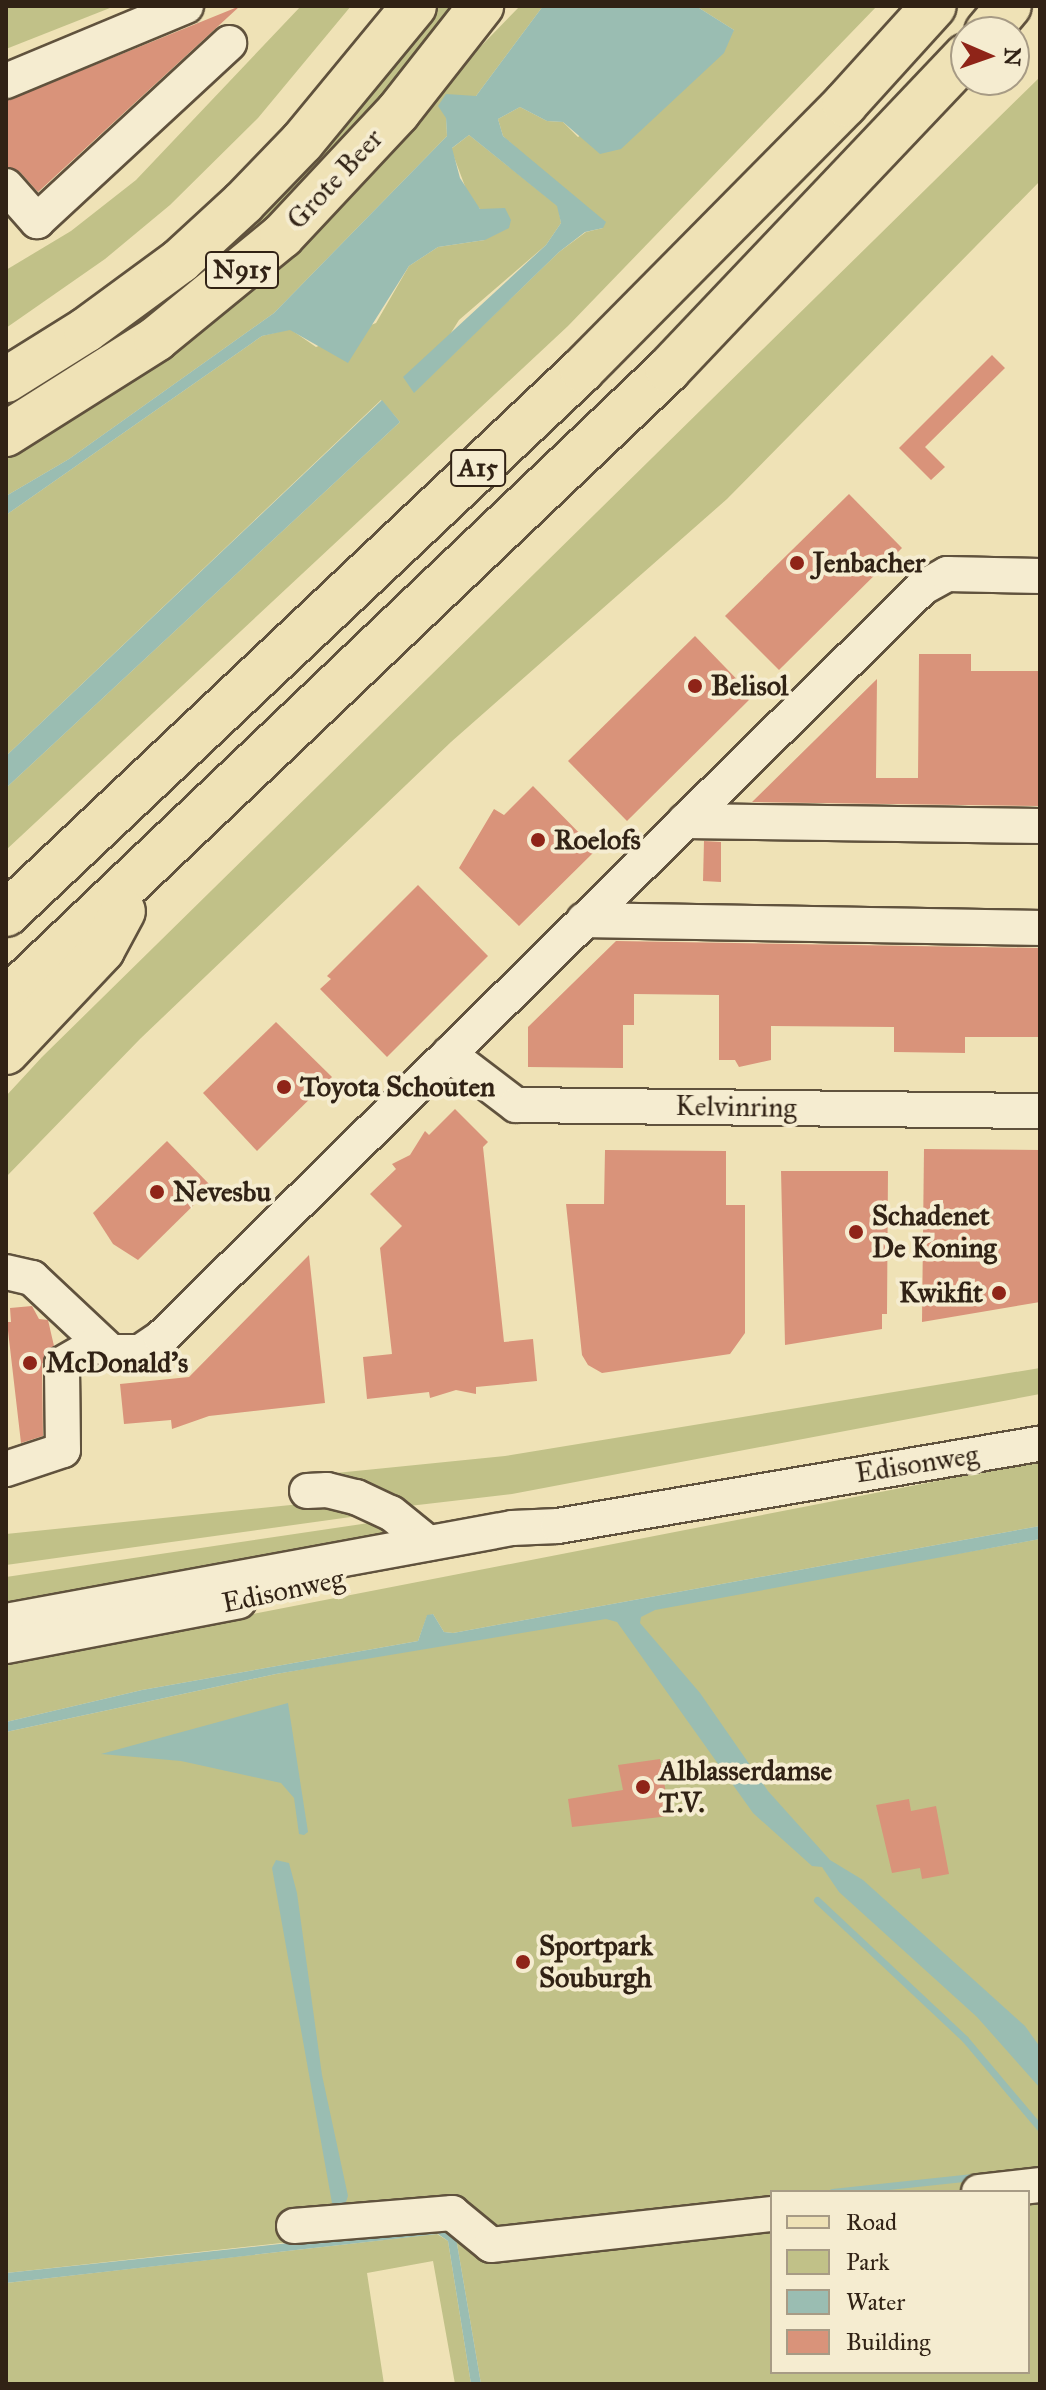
<!DOCTYPE html>
<style>
body{margin:0}
#map{position:relative;width:1046px;height:2390px;overflow:hidden;background:#efe2b6;font-family:"IM FELL Great Primer",serif}
div>[style]{position:absolute}
[style*='--x']{left:calc(var(--x)*1px);top:calc(var(--y)*1px);width:calc(var(--w)*1px);rotate:calc(var(--a)*1deg)}
.green>*{inset:0;background:#c1c188}
.water>*{inset:0;background:#9abdb2}
.stream>*{height:7px;margin:-3.5px;padding:0 3.5px;transform-origin:3.5px;border-radius:3.5px;background:#9abdb2}
.building>*{inset:0;background:#d9937a}
.roads{filter:drop-shadow(2px 0 #60523d) drop-shadow(-2px 0 #60523d) drop-shadow(0 2px #60523d) drop-shadow(0 -2px #60523d)}
.minor>*{height:34px;margin:-17px;padding:0 17px;transform-origin:17px;border-radius:17px;background:#f5ecd0}
.major>*{height:44px;margin:-22px;padding:0 22px;transform-origin:22px;border-radius:22px;background:#efe2b6}
.highway>*{height:44px;margin:-22px;padding:0 22px;transform-origin:22px;border-radius:22px;background:#efe2b6}
.dots>*{width:22px;height:22px;translate:-50% -50%;box-sizing:border-box;border:4px solid #f5ecd0;border-radius:50%}
span{translate:-50% -50%;white-space:nowrap;text-align:center;line-height:1.15;-webkit-text-stroke:8px #f5ecd0;paint-order:stroke}
.shield-label span{padding:2px 6px;background:#f5ecd0;border:2px solid;border-radius:6px;-webkit-text-stroke-width:0}
.shield-label{font-size:26px;color:#312215;font-weight:700}
.street-label{font-size:28px;color:#312215}
.poi-label{font-size:28px;color:#312215;font-weight:700}
.left{translate:0 -50%;text-align:left}
.right{translate:-100% -50%;text-align:right}
.frame{position:absolute;inset:0;border:8px solid #312215;pointer-events:none}
.legend{position:absolute;left:770px;top:2190px;width:260px;height:184px;box-sizing:border-box;background:#f5ecd0;border:2px solid #a79b85;margin:0;padding:10px 14px;list-style:none;font-size:24px;color:#312215}
.legend li{display:flex;align-items:center;gap:16px;height:40px}
.legend b{width:40px;border:2px solid #a79b85}
.north{position:absolute;left:950px;top:16px;width:80px;height:80px;box-sizing:border-box;background:#f5ecd0;border:2px solid #a79b85;border-radius:50%;rotate:92deg;font-size:22px;font-weight:700;line-height:32px;text-align:center;color:#312215}
.north::after{content:'';display:block;margin:auto;width:28px;height:36px;background:#8f2418;clip-path:polygon(50% 0,100% 100%,50% 72%,0 100%)}
</style>
<div id="map">
<div class="green">
<div style="clip-path:polygon(6px 6px,115px 6px,6px 49px)"></div>
<div style="clip-path:polygon(301px 6px,351px 6px,258px 118px,170px 205px,105px 259px,6px 328px,6px 270px,71px 231px,136px 180px)"></div>
<div style="clip-path:polygon(436px 6px,455px 6px,405px 81px,202px 289px,6px 421px,6px 396px,413px 37px)"></div>
<div style="clip-path:polygon(520px 6px,543px 6px,476px 96px,446px 118px,447px 136px,274px 313px,69px 459px,6px 496px,6px 453px,420px 109px)"></div>
<div style="clip-path:polygon(696px 6px,877px 6px,568px 326px,6px 850px,6px 788px,400px 422px,381px 400px,6px 756px,6px 515px,262px 336px,290px 329px,316px 347px,376px 323px,409px 266px,438px 247px,485px 240px,480px 209px,469px 197px,451px 149px,469px 135px,558px 206px,561px 223px,546px 245px,459px 320px,414px 392px,559px 252px,586px 232px,603px 228px,503px 136px,498px 119px,520px 107px,547px 121px,563px 122px,578px 137px,734px 30px)"></div>
<div style="clip-path:polygon(1040px 77px,1040px 181px,727px 499px,451px 742px,140px 1039px,6px 1177px,6px 1096px,42px 1057px)"></div>
<div style="clip-path:polygon(1040px 1368px,1040px 1394px,512px 1494px,392px 1508px,336px 1473px,505px 1456px)"></div>
<div style="clip-path:polygon(1040px 1461px,1040px 1526px,453px 1633px,444px 1632px,433px 1614px,427px 1616px,418px 1641px,142px 1690px,6px 1722px,6px 1662px)"></div>
<div style="clip-path:polygon(330px 1501px,358px 1516px,6px 1565px,6px 1534px)"></div>
<div style="clip-path:polygon(389px 1520px,409px 1535px,6px 1608px,6px 1577px)"></div>
<div style="clip-path:polygon(evenodd,1040px 1539px,1040px 2384px,481px 2384px,455px 2232px,428px 2227px,6px 2273px,6px 1732px,276px 1674px,1040px 1539px,772px 2192px,1028px 2192px,1028px 2372px,772px 2372px,772px 2192px)"></div>
<div style="clip-path:polygon(437px 2234px,448px 2241px,471px 2384px,455px 2384px,433px 2261px,367px 2273px,384px 2384px,6px 2384px,6px 2283px)"></div>
</div>
<div class="water">
<div style="clip-path:polygon(543px 6px,696px 6px,734px 30px,724px 53px,621px 149px,600px 154px,563px 122px,547px 121px,520px 107px,498px 119px,503px 136px,606px 222px,603px 228px,585px 232px,559px 252px,414px 393px,403px 377px,546px 245px,561px 223px,557px 206px,469px 135px,452px 148px,460px 178px,480px 209px,505px 208px,511px 220px,509px 228px,485px 240px,438px 247px,409px 266px,348px 363px,290px 330px,262px 336px,6px 515px,6px 496px,69px 459px,274px 313px,447px 136px,446px 118px,438px 106px,446px 94px,476px 96px)"></div>
<div style="clip-path:polygon(382px 400px,400px 422px,6px 788px,6px 756px)"></div>
<div style="clip-path:polygon(1040px 1526px,1040px 1539px,655px 1610px,641px 1617px,640px 1623px,700px 1693px,768px 1791px,830px 1860px,863px 1880px,1025px 2026px,1040px 2047px,1040px 2088px,977px 2017px,839px 1892px,822px 1867px,812px 1866px,753px 1813px,617px 1622px,606px 1619px,276px 1674px,6px 1732px,6px 1722px,142px 1690px,418px 1641px,427px 1615px,433px 1614px,444px 1632px,453px 1633px)"></div>
<div style="clip-path:polygon(288px 1703px,308px 1832px,304px 1835px,299px 1834px,294px 1798px,281px 1783px,181px 1761px,101px 1754px)"></div>
<div style="clip-path:polygon(276px 1860px,289px 1863px,297px 1893px,322px 2075px,348px 2196px,345px 2205px,332px 2203px,272px 1868px)"></div>
<div style="clip-path:polygon(449px 2226px,455px 2232px,481px 2384px,471px 2384px,448px 2241px,438px 2234px,6px 2283px,6px 2273px)"></div>
</div>
<div class="stream">
<div style="--x:817;--y:1900;--w:203;--a:43.2"></div>
<div style="--x:965;--y:2039;--w:116;--a:49.9"></div>
<div style="--x:832;--y:2192;--w:151;--a:-6.1"></div>
</div>
<div class="building">
<div style="clip-path:polygon(240px 6px,38px 192px,20px 172px,6px 166px,6px 101px)"></div>
<div style="clip-path:polygon(992px 355px,1005px 368px,925px 447px,945px 467px,931px 480px,899px 448px)"></div>
<div style="clip-path:polygon(849px 494px,902px 548px,779px 670px,725px 616px)"></div>
<div style="clip-path:polygon(695px 636px,753px 696px,627px 821px,568px 761px)"></div>
<div style="clip-path:polygon(919px 654px,971px 654px,971px 671px,1040px 671px,1040px 806px,752px 802px,877px 679px,876px 778px,918px 778px)"></div>
<div style="clip-path:polygon(533px 786px,596px 850px,519px 926px,459px 868px,494px 809px,504px 815px)"></div>
<div style="clip-path:polygon(704px 841px,721px 842px,721px 882px,703px 881px)"></div>
<div style="clip-path:polygon(418px 885px,488px 956px,387px 1057px,320px 989px,331px 979px,327px 976px)"></div>
<div style="clip-path:polygon(616px 941px,1040px 948px,1040px 1037px,965px 1037px,965px 1053px,894px 1052px,894px 1027px,771px 1026px,771px 1060px,739px 1067px,735px 1060px,719px 1060px,719px 995px,634px 994px,634px 1025px,623px 1025px,623px 1068px,528px 1067px,528px 1027px)"></div>
<div style="clip-path:polygon(276px 1022px,332px 1077px,257px 1151px,203px 1093px)"></div>
<div style="clip-path:polygon(455px 1109px,488px 1142px,483px 1147px,504px 1342px,533px 1339px,537px 1381px,476px 1387px,476px 1394px,456px 1390px,430px 1398px,429px 1392px,367px 1399px,363px 1357px,392px 1354px,380px 1248px,402px 1226px,370px 1194px,396px 1169px,392px 1164px,410px 1155px,425px 1131px,429px 1135px)"></div>
<div style="clip-path:polygon(167px 1141px,212px 1187px,138px 1260px,113px 1244px,93px 1213px)"></div>
<div style="clip-path:polygon(924px 1149px,1040px 1150px,1040px 1302px,922px 1322px)"></div>
<div style="clip-path:polygon(605px 1150px,726px 1151px,726px 1205px,745px 1205px,745px 1333px,730px 1354px,602px 1373px,588px 1365px,582px 1355px,566px 1204px,604px 1204px)"></div>
<div style="clip-path:polygon(781px 1171px,888px 1171px,887px 1314px,882px 1314px,882px 1329px,785px 1345px)"></div>
<div style="clip-path:polygon(309px 1255px,325px 1403px,209px 1416px,172px 1429px,171px 1420px,124px 1424px,120px 1384px,189px 1377px)"></div>
<div style="clip-path:polygon(32px 1306px,39px 1319px,48px 1320px,54px 1346px,42px 1364px,43px 1436px,21px 1443px,7px 1322px,11px 1322px,10px 1308px)"></div>
<div style="clip-path:polygon(660px 1759px,670px 1816px,572px 1827px,568px 1799px,623px 1790px,618px 1765px)"></div>
<div style="clip-path:polygon(909px 1799px,911px 1811px,936px 1806px,949px 1874px,922px 1879px,920px 1868px,892px 1873px,876px 1805px)"></div>
</div>
<div class="roads">
<div class="minor">
<div style="--x:6;--y:81;--w:195;--a:-22.6"></div>
<div style="--x:6;--y:186;--w:47;--a:48.5"></div>
<div style="--x:37;--y:221;--w:262;--a:-42.8"></div>
<div style="--x:685;--y:821;--w:355;--a:0.8"></div>
<div style="--x:584;--y:920;--w:456;--a:1"></div>
<div style="--x:449;--y:1054;--w:84;--a:37.3"></div>
<div style="--x:516;--y:1105;--w:524;--a:0.66"></div>
<div style="--x:6;--y:1272;--w:27;--a:13"></div>
<div style="--x:32;--y:1278;--w:108;--a:43.1"></div>
<div style="--x:111;--y:1352;--w:29;--a:0"></div>
<div style="--x:140;--y:1352;--w:25;--a:-34"></div>
<div style="--x:161;--y:1338;--w:1068;--a:-44.58"></div>
<div style="--x:922;--y:588;--w:29;--a:-29"></div>
<div style="--x:947;--y:574;--w:93;--a:1.2"></div>
<div style="--x:6;--y:1469;--w:60;--a:-18.4"></div>
<div style="--x:63;--y:1450;--w:86;--a:-90.7"></div>
<div style="--x:62;--y:1364;--w:39;--a:-30"></div>
<div style="--x:307;--y:1491;--w:20;--a:-3"></div>
<div style="--x:327;--y:1490;--w:30;--a:14"></div>
<div style="--x:356;--y:1497;--w:38;--a:25"></div>
<div style="--x:391;--y:1513;--w:48;--a:39"></div>
<div style="--x:6;--y:1621;--w:514;--a:-10.41"></div>
<div style="--x:512;--y:1528;--w:46;--a:-2.5"></div>
<div style="--x:558;--y:1526;--w:489;--a:-9.7"></div>
<div style="--x:6;--y:1646;--w:237;--a:-10.9"></div>
<div style="--x:979;--y:2192;--w:61;--a:-6.5"></div>
<div style="--x:294;--y:2226;--w:159;--a:-4.7"></div>
<div style="--x:452;--y:2213;--w:50;--a:39.4"></div>
<div style="--x:491;--y:2245;--w:283;--a:-6.3"></div>
</div>
<div class="major">
<div style="--x:6;--y:380;--w:94;--a:-32"></div>
<div style="--x:86;--y:330;--w:117;--a:-36.3"></div>
<div style="--x:180;--y:261;--w:86;--a:-42.6"></div>
<div style="--x:243;--y:203;--w:85;--a:-46"></div>
<div style="--x:302;--y:142;--w:176;--a:-50.5"></div>
<div style="--x:6;--y:434;--w:178;--a:-32.3"></div>
<div style="--x:156;--y:339;--w:163;--a:-39.3"></div>
<div style="--x:282;--y:236;--w:170;--a:-46.9"></div>
<div style="--x:398;--y:112;--w:135;--a:-51.9"></div>
</div>
<div class="highway">
<div style="--x:987;--y:32;--w:34;--a:-50"></div>
<div style="--x:6;--y:914;--w:792;--a:-43.36"></div>
<div style="--x:582;--y:370;--w:374;--a:-45.3"></div>
<div style="--x:845;--y:104;--w:132;--a:-47.8"></div>
<div style="--x:6;--y:1000;--w:914;--a:-43.58"></div>
<div style="--x:668;--y:370;--w:433;--a:-46.5"></div>
<div style="--x:6;--y:1052;--w:140;--a:-46.7"></div>
<div style="--x:102;--y:950;--w:44;--a:-61.7"></div>
</div>
</div>
<div class="dots">
<div style="left:797px;top:563px;background:#8f2418"></div>
<div style="left:695px;top:686px;background:#8f2418"></div>
<div style="left:538px;top:840px;background:#8f2418"></div>
<div style="left:284px;top:1087px;background:#8f2418"></div>
<div style="left:157px;top:1192px;background:#8f2418"></div>
<div style="left:856px;top:1232px;background:#8f2418"></div>
<div style="left:999px;top:1293px;background:#8f2418"></div>
<div style="left:30px;top:1363px;background:#8f2418"></div>
<div style="left:643px;top:1787px;background:#8f2418"></div>
<div style="left:523px;top:1962px;background:#8f2418"></div>
</div>
<div class="shield-label">
<span style="left:242px;top:270px">N915</span>
<span style="left:478px;top:468px">A15</span>
</div>
<div class="street-label">
<span style="left:335px;top:179px;rotate:-47deg">Grote Beer</span>
<span style="left:736px;top:1107px;rotate:1deg">Kelvinring</span>
<span style="left:917px;top:1464px;rotate:-9deg">Edisonweg</span>
<span style="left:283px;top:1591px;rotate:-12deg">Edisonweg</span>
</div>
<div class="poi-label">
<span class="left" style="left:813px;top:563px">Jenbacher</span>
<span class="left" style="left:711px;top:686px">Belisol</span>
<span class="left" style="left:554px;top:840px">Roelofs</span>
<span class="left" style="left:300px;top:1087px">Toyota Schouten</span>
<span class="left" style="left:173px;top:1192px">Nevesbu</span>
<span class="left" style="left:872px;top:1232px">Schadenet<br>De Koning</span>
<span class="right" style="left:983px;top:1293px">Kwikfit</span>
<span class="left" style="left:46px;top:1363px">McDonald's</span>
<span class="left" style="left:659px;top:1787px">Alblasserdamse<br>T.V.</span>
<span class="left" style="left:539px;top:1962px">Sportpark<br>Souburgh</span>
</div>
<div class="frame"></div>
<ul class="legend">
<li><b style="height:10px;background:#efe2b6"></b>Road</li>
<li><b style="height:22px;background:#c1c188"></b>Park</li>
<li><b style="height:22px;background:#9abdb2"></b>Water</li>
<li><b style="height:22px;background:#d9937a"></b>Building</li>
</ul>
<div class="north">N</div>
</div>
